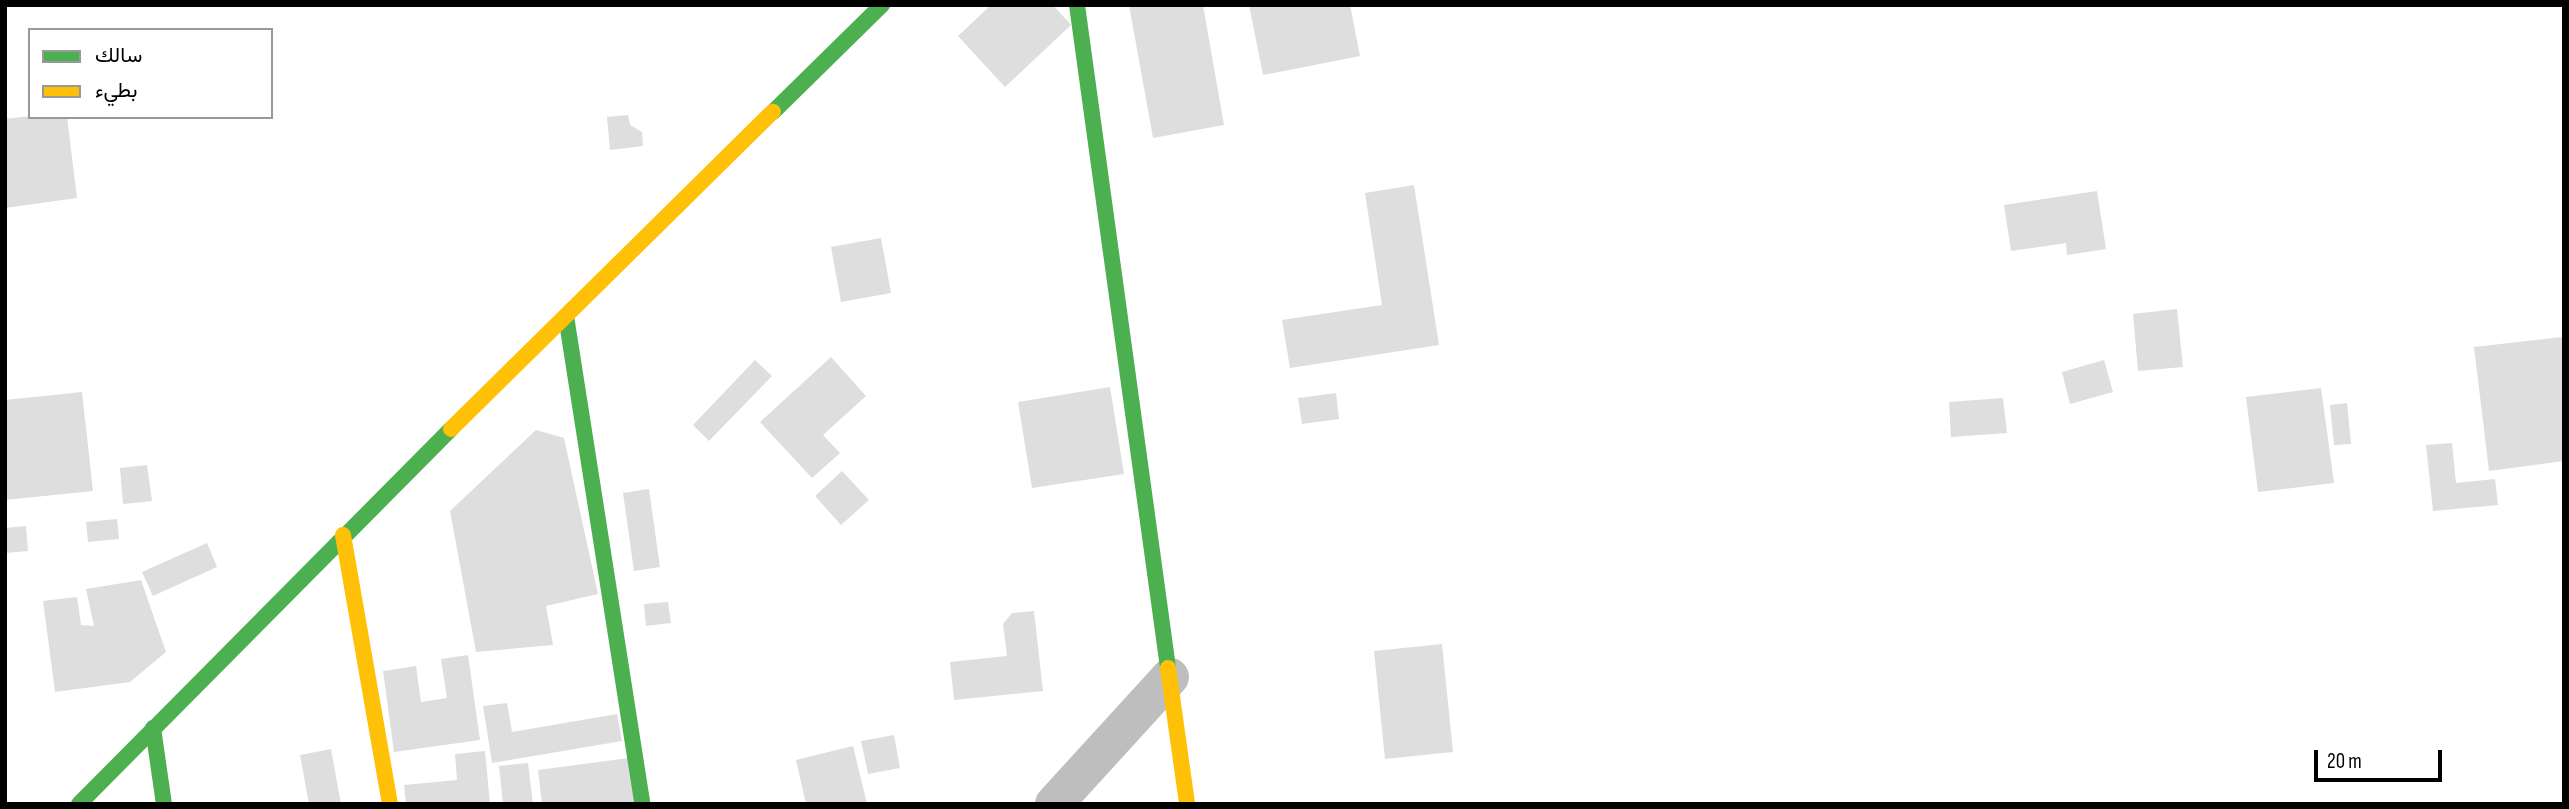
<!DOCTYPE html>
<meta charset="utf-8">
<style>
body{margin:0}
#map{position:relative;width:2569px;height:809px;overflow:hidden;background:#fff;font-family:"Sofia Sans Condensed",Vazirmatn,sans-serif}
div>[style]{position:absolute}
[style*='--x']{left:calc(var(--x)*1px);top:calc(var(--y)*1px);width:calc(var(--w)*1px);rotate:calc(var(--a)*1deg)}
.building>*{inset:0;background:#dedede}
.street>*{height:38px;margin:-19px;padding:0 19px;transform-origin:19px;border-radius:19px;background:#bebebe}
.fast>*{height:16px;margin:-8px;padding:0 8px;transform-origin:8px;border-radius:8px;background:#4caf50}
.slow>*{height:16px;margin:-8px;padding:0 8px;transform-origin:8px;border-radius:8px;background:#ffc107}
span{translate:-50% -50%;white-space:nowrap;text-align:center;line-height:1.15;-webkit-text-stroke:5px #fff;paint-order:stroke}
.frame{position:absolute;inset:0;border:7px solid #000;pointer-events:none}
.legend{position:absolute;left:28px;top:28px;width:245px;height:91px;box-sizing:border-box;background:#fff;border:2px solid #999;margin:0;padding:9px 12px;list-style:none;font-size:21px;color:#000}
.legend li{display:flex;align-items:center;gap:14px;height:35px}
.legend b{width:35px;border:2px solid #999}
.scale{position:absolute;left:2314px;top:750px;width:128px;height:32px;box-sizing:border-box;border:4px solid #000;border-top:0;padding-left:9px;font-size:21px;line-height:24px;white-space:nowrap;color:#000;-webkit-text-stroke:5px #fff;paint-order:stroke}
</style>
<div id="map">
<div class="building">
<div style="clip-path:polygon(991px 5px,1053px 5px,1071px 25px,1005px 87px,958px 36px)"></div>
<div style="clip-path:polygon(1129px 5px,1203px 5px,1224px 125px,1153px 138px)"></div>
<div style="clip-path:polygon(1249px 5px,1350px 5px,1360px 56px,1263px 75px)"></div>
<div style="clip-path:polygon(628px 115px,630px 125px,642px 132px,643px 146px,610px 150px,607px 117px)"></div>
<div style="clip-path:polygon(30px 116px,67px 117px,77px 198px,5px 208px,5px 119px)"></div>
<div style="clip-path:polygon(1414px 185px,1439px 345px,1290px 368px,1282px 320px,1382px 305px,1365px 193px)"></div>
<div style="clip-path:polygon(2097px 191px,2106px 249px,2067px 255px,2066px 243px,2011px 251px,2004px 205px)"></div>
<div style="clip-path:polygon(881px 238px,891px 293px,841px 302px,831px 247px)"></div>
<div style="clip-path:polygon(2177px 309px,2183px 367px,2138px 371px,2133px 314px)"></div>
<div style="clip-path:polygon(2563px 337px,2564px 461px,2489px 471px,2474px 347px)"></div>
<div style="clip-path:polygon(831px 357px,866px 396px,823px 435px,840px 453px,812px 478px,760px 422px)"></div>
<div style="clip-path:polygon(755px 360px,772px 376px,709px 441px,693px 425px)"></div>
<div style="clip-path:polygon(2104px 360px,2113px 392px,2070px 404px,2062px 372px)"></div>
<div style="clip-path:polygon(1110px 387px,1124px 474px,1032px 488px,1018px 402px)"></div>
<div style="clip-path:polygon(2321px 388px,2334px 483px,2258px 492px,2246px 397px)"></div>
<div style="clip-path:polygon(82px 392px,93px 491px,5px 500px,5px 400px)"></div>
<div style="clip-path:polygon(1336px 393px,1339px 419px,1302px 424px,1298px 398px)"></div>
<div style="clip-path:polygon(2003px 398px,2007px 433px,1951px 437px,1949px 402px)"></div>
<div style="clip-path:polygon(2347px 403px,2351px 444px,2334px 445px,2330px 405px)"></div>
<div style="clip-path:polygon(536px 430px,564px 438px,598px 594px,546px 606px,553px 645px,476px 652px,450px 511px)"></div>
<div style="clip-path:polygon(2452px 443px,2456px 483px,2495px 479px,2498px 505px,2433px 511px,2426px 445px)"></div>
<div style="clip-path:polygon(147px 465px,152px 501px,123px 504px,120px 468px)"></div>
<div style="clip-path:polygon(842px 471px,869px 500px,841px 525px,815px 496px)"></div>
<div style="clip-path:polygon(649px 489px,660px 567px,634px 571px,623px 493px)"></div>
<div style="clip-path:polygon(117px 519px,119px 539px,88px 542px,86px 522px)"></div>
<div style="clip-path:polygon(26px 526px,28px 551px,5px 553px,5px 528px)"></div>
<div style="clip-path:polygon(207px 543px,217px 567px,153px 596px,142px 572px)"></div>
<div style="clip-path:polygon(141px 580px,166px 652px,130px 682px,55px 692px,43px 601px,77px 597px,81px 625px,94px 626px,86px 589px)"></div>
<div style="clip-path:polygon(668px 602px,671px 623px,646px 626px,644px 604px)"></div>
<div style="clip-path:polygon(1034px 611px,1043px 691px,954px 700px,950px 662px,1007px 656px,1003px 624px,1012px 613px)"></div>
<div style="clip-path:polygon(1442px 644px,1453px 752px,1385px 759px,1374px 651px)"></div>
<div style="clip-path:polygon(468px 655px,480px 740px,394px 752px,383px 671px,416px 666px,421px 702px,447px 698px,441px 659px)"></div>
<div style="clip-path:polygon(507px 703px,512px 732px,617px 714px,622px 741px,492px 763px,483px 706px)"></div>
<div style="clip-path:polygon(894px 735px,900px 768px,868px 774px,861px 741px)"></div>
<div style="clip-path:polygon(853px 746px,867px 804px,806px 804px,796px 760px)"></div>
<div style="clip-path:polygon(331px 749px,341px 804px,309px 804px,300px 755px)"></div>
<div style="clip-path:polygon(485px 751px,490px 804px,406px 804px,404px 785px,457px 780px,455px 754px)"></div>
<div style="clip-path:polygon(629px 758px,635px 804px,542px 804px,538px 770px)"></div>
<div style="clip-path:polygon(528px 763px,533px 804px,503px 804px,499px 766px)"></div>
</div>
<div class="street">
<div style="--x:1054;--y:804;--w:172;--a:-47.6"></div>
</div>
<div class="fast">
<div style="--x:1077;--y:5;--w:669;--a:82.18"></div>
<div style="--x:773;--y:112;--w:153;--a:-44.5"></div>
<div style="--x:566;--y:316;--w:494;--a:81.1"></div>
<div style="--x:153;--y:728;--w:77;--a:81.8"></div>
<div style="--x:79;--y:804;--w:528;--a:-45.23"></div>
</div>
<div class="slow">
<div style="--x:451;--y:429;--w:452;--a:-44.6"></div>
<div style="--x:343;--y:535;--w:273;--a:80.1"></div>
<div style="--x:1168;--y:668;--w:137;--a:82"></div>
</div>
<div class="frame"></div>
<ul class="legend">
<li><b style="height:9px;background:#4caf50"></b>سالك</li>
<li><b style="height:9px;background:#ffc107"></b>بطيء</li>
</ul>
<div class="scale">20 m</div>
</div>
